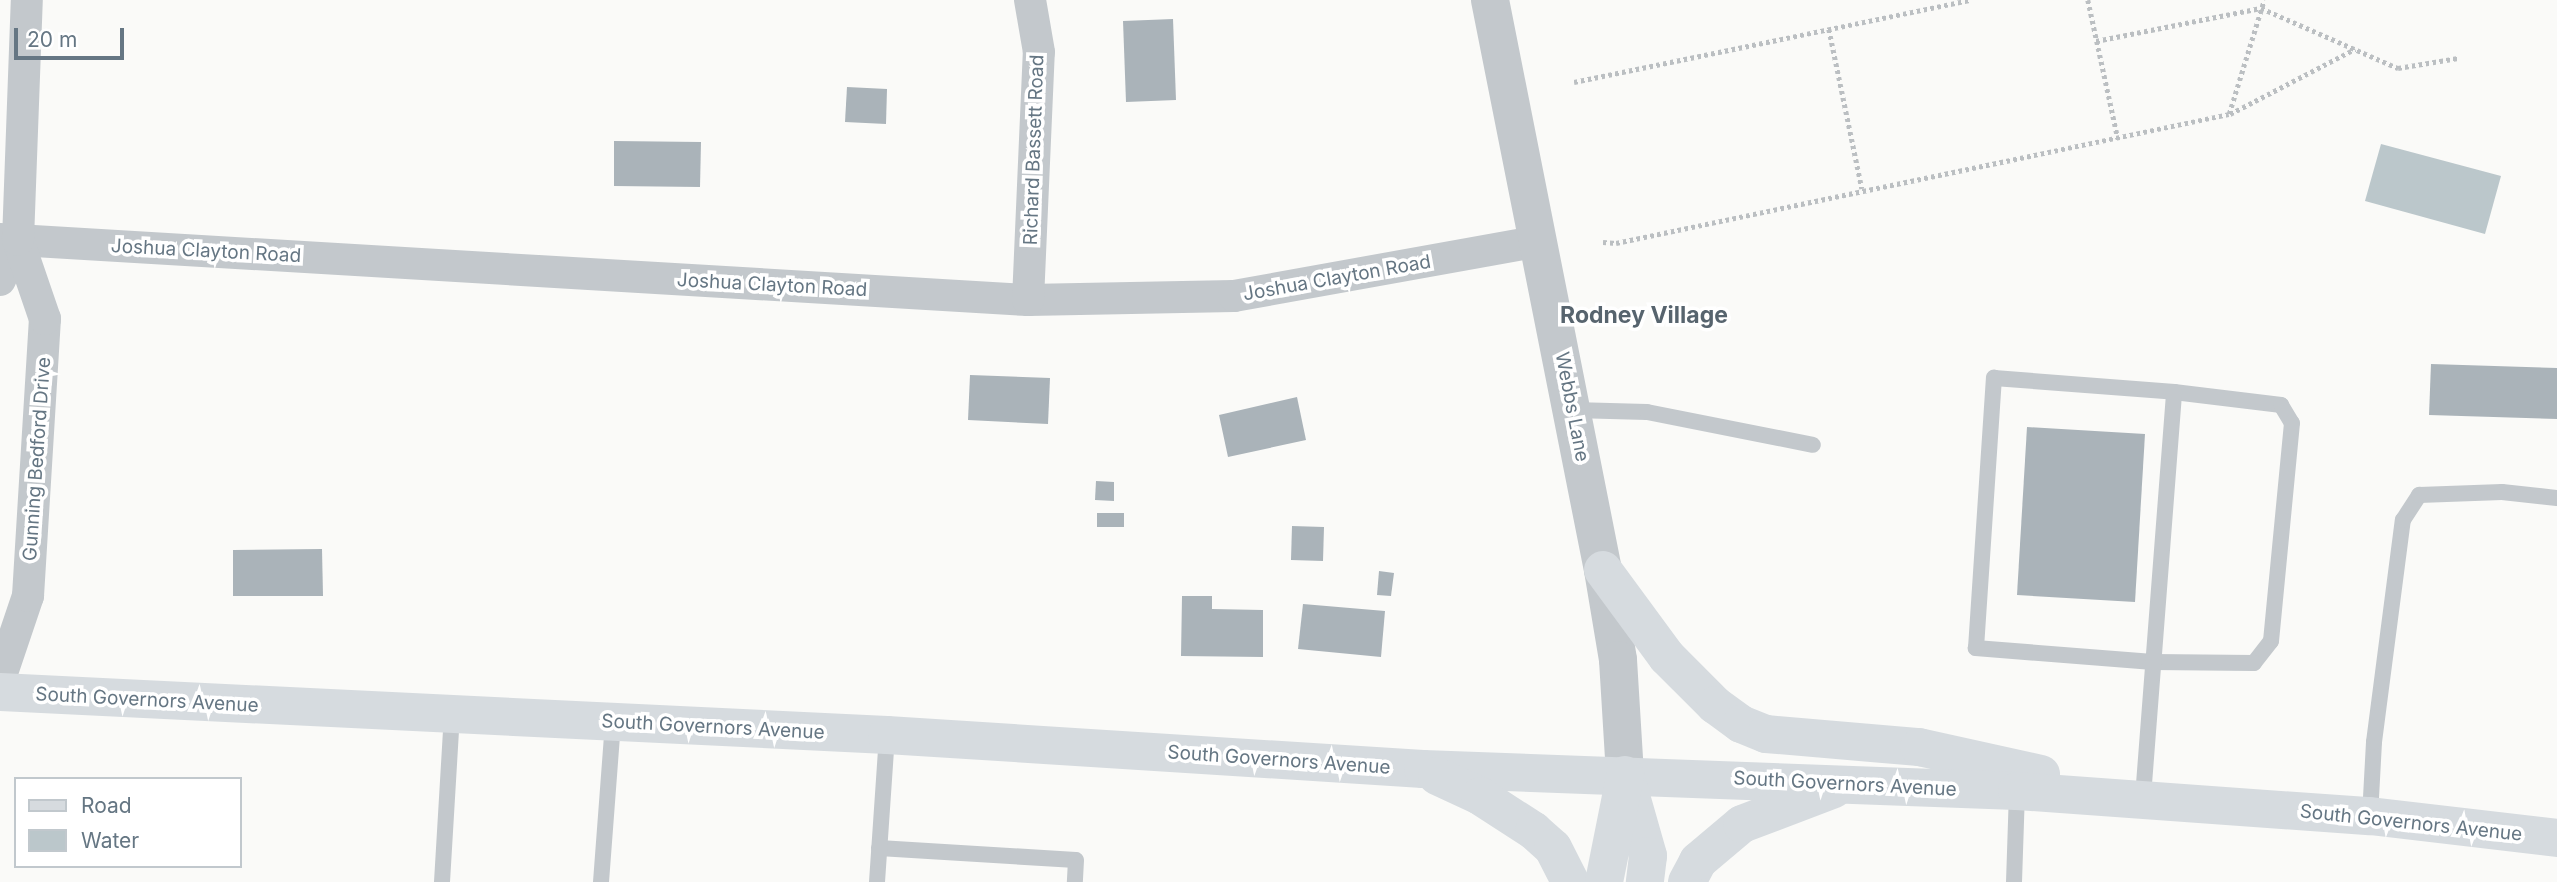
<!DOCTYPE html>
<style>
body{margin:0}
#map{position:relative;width:2557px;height:882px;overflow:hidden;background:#fafaf8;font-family:Inter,sans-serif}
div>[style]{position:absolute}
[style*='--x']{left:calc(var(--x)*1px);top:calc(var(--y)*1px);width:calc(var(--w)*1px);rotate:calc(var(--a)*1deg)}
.water>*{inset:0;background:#bbc7cb}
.building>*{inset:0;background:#aab3b9}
.path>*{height:4.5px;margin-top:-2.25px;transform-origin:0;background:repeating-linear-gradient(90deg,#bbbfc2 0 3.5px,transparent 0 7px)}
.service>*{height:16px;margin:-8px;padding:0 8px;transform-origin:8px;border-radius:8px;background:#c3c8cc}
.minor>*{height:32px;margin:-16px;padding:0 16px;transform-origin:16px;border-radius:16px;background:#c3c8cc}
.tertiary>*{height:38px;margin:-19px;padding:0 19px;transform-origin:19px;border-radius:19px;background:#c3c8cc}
.secondary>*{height:38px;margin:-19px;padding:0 19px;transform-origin:19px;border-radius:19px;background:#d6dbdf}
span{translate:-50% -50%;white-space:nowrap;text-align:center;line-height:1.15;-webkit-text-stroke:7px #fff;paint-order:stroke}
.street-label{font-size:19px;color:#657683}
.quarter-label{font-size:23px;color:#57646e;font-weight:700}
.legend{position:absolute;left:14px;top:777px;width:228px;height:91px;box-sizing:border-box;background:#fff;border:2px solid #c1c8cd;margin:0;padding:9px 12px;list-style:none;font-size:21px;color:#657683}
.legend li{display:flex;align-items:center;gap:14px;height:35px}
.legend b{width:35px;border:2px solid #c1c8cd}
.scale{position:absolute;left:14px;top:28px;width:110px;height:32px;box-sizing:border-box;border:4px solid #657683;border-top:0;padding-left:9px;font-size:21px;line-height:24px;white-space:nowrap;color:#657683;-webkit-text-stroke:5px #fff;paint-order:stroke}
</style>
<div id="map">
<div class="water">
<div style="clip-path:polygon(2381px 144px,2501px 176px,2485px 234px,2365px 201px)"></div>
</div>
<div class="building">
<div style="clip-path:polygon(1173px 19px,1176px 100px,1126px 102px,1123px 21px)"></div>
<div style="clip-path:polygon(847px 87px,887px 89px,886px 124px,845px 122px)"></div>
<div style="clip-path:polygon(614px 141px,701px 142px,700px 187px,614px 186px)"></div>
<div style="clip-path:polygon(2431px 364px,2557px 368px,2557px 419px,2429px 415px)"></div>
<div style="clip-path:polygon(970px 375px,1050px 378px,1048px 424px,968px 420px)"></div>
<div style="clip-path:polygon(1297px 397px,1306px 440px,1228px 457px,1219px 415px)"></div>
<div style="clip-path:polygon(2027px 427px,2145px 434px,2135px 602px,2017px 595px)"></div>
<div style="clip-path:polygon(1096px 481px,1114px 482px,1114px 501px,1095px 500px)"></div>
<div style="clip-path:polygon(1097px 513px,1124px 513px,1124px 527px,1097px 527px)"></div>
<div style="clip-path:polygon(1292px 526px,1324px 527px,1323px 561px,1291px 560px)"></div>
<div style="clip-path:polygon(322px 549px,323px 596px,233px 596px,233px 550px)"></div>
<div style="clip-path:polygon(1379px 571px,1394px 573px,1391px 596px,1377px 595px)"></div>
<div style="clip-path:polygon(1182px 596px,1212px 596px,1212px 609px,1263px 610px,1263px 657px,1181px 656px)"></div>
<div style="clip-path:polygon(1303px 604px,1385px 611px,1381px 657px,1298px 649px)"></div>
</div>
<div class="path">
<div style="--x:2088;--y:0;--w:142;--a:77.8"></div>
<div style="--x:1829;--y:29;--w:163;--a:78.3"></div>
<div style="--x:2096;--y:41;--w:168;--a:-11.3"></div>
<div style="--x:2261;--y:8;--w:150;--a:23.7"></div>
<div style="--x:2398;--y:68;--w:61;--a:-9.5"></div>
<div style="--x:1574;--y:82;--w:405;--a:-11.7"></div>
<div style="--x:2230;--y:114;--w:141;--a:-27.5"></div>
<div style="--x:1603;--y:242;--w:13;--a:4"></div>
<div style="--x:1616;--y:243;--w:626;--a:-11.88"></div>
<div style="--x:2229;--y:114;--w:119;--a:-72.9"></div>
</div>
<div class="service">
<div style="--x:1994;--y:378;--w:181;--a:4.4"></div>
<div style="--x:2174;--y:392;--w:108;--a:6.9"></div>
<div style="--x:2281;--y:405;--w:21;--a:59"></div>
<div style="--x:2292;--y:423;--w:219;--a:95.5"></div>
<div style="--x:2271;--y:641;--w:28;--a:128"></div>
<div style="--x:2254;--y:663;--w:101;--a:-179.4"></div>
<div style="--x:2153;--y:662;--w:178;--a:-175.5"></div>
<div style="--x:1976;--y:648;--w:271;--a:-86.2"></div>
<div style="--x:1573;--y:410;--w:74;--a:1.5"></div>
<div style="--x:1647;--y:412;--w:169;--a:11.2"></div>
<div style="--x:2143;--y:797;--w:406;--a:-85.6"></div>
<div style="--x:2370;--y:816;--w:74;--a:-86.9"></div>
<div style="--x:2374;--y:742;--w:224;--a:-82.6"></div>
<div style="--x:2403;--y:520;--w:30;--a:-57"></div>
<div style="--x:2419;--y:495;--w:83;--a:-2.1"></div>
<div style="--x:2502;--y:492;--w:55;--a:6.2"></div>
<div style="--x:879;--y:848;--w:197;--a:3.5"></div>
<div style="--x:1076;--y:860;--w:22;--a:93"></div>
<div style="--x:442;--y:882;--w:167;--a:-86.6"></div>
<div style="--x:601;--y:882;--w:159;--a:-85.7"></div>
<div style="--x:877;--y:882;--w:147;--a:-86.1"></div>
<div style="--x:2014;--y:882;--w:91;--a:-88.1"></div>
</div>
<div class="minor">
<div style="--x:0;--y:239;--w:1030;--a:3.4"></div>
<div style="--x:1028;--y:300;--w:206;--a:-1.1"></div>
<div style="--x:1234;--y:296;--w:311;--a:-10.2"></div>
<div style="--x:0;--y:280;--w:44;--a:-65.8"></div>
<div style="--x:1028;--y:300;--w:248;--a:-87.5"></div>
<div style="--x:1039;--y:52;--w:53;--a:-99.8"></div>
<div style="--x:0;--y:679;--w:88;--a:-71.4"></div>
<div style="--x:28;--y:596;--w:278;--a:-86.5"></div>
<div style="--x:45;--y:319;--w:83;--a:-108.9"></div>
<div style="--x:18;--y:240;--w:240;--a:-87.9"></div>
</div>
<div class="tertiary">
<div style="--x:1490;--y:0;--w:581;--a:78.79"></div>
<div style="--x:1603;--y:570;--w:91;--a:80.5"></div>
<div style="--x:1618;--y:660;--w:115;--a:86.5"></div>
</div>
<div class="secondary">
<div style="--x:1603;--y:570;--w:108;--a:53.7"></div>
<div style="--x:1667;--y:657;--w:68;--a:45"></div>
<div style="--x:1715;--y:705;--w:32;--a:36"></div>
<div style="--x:1741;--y:724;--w:27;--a:22"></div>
<div style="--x:1766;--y:734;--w:154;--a:4.9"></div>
<div style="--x:1919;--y:747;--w:125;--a:12.5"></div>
<div style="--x:0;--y:692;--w:888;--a:2.78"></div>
<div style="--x:887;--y:735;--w:537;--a:3.63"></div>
<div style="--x:1423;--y:769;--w:594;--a:2.12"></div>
<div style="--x:2017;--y:791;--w:354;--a:4.1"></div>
<div style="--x:2370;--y:816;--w:188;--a:6.7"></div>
<div style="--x:1625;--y:775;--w:84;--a:74.1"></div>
<div style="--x:1648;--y:856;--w:26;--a:97"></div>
<div style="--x:1437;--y:776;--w:47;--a:24.9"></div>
<div style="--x:1480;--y:796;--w:64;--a:32.9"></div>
<div style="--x:1534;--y:831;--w:25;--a:42"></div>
<div style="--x:1553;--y:848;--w:38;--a:63"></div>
<div style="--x:1604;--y:882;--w:107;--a:-78.7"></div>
<div style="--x:1687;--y:882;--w:24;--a:-62"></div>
<div style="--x:1698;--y:861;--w:57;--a:-40.1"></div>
<div style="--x:1742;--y:824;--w:98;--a:-20.8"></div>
</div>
<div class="street-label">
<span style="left:1034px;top:150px;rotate:-88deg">Richard Bassett Road</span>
<span style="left:206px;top:251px;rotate:3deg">Joshua Clayton Road</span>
<span style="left:1337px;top:278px;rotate:-10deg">Joshua Clayton Road</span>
<span style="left:772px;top:285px;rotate:3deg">Joshua Clayton Road</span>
<span style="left:1572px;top:407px;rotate:79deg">Webbs Lane</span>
<span style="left:37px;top:459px;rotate:-86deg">Gunning Bedford Drive</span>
<span style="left:147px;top:700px;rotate:3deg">South Governors Avenue</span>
<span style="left:713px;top:727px;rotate:3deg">South Governors Avenue</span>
<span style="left:1279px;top:760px;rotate:4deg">South Governors Avenue</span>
<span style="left:1845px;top:784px;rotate:3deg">South Governors Avenue</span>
<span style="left:2411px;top:823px;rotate:6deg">South Governors Avenue</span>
</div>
<div class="quarter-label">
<span style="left:1644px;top:315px">Rodney Village</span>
</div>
<ul class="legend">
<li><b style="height:9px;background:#d6dbdf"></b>Road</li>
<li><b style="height:19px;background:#bbc7cb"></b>Water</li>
</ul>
<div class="scale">20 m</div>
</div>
